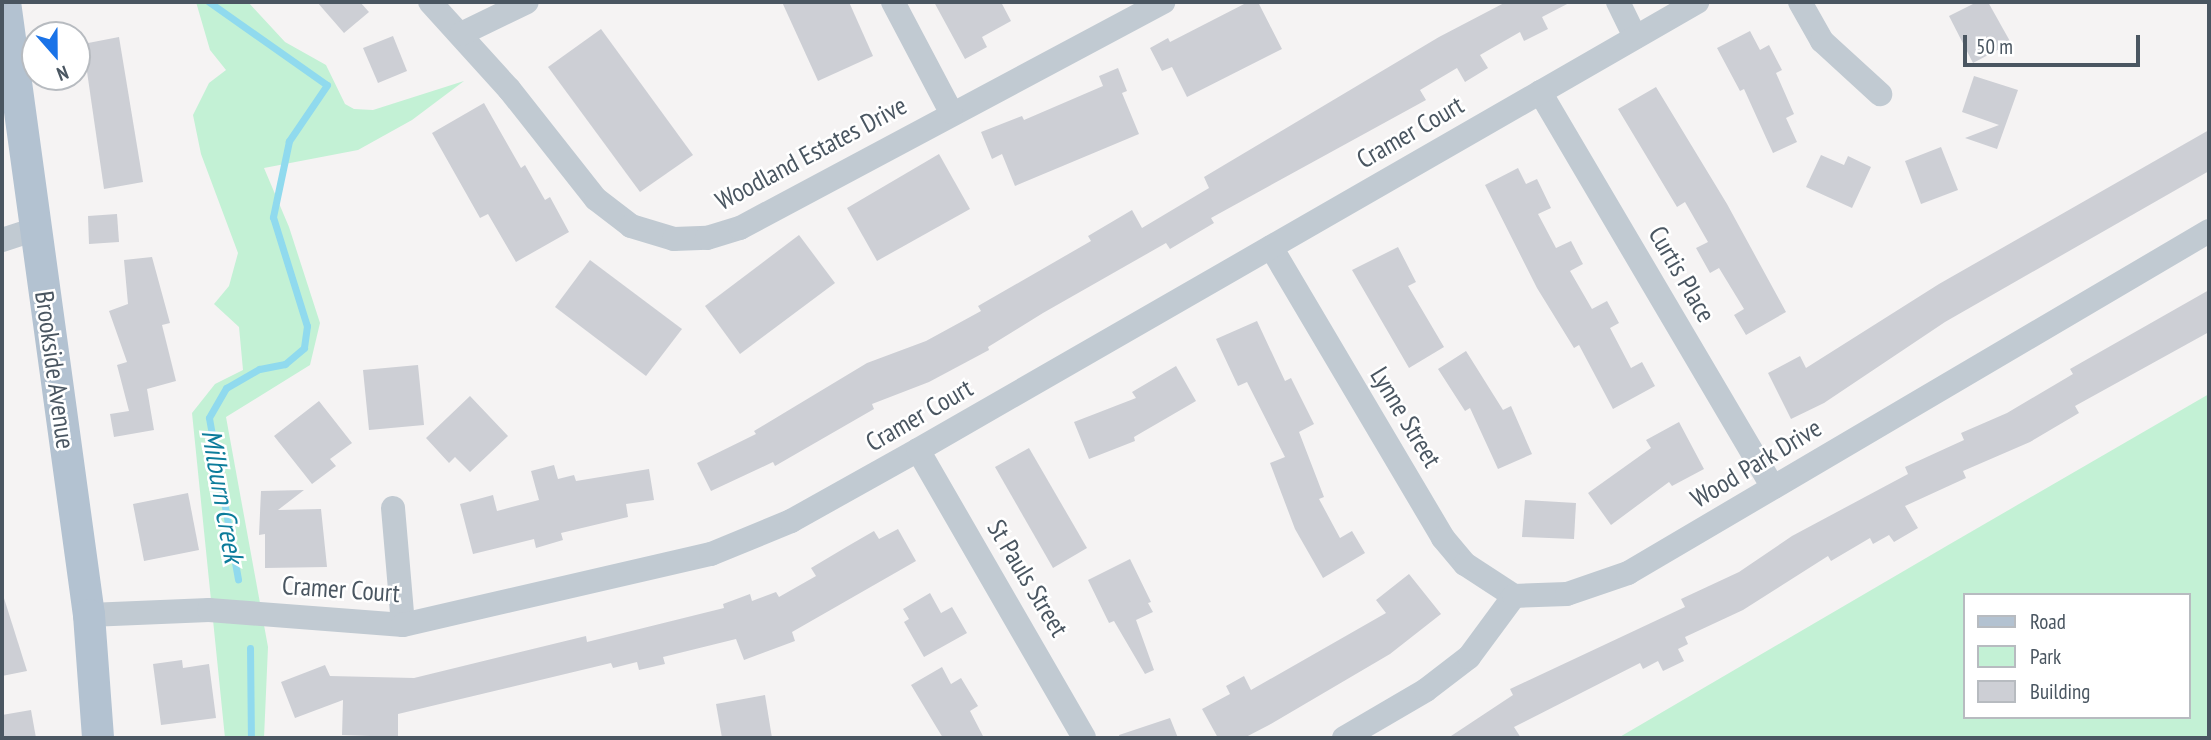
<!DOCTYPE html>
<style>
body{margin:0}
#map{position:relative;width:2211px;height:740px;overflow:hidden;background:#f5f3f3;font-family:"PT Sans Narrow",sans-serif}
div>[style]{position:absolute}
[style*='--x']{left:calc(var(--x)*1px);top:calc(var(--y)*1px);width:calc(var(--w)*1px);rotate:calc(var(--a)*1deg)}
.green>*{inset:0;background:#c3f1d5}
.stream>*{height:7px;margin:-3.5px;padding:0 3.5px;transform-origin:3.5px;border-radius:3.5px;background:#90daee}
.building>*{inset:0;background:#cdcfd5}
.minor>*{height:24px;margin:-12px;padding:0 12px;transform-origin:12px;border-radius:12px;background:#c1cad2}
.major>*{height:32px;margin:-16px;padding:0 16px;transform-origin:16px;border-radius:16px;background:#b3c2d1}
span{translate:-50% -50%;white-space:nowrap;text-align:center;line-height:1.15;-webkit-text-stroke:5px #fff;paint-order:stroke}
.street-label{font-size:26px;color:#4a5661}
.water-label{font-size:28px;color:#0c7c9b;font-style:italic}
.frame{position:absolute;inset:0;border:4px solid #4a5661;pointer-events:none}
.legend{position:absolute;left:1963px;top:593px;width:228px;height:126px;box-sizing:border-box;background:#fff;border:2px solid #b7bbc0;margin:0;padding:9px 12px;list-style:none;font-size:21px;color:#4a5661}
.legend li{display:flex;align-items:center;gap:14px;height:35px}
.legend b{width:35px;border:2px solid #b7bbc0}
.north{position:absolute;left:21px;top:21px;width:70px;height:70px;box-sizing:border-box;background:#fff;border:2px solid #b7bbc0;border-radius:50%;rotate:159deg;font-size:19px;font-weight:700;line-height:28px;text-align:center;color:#4a5661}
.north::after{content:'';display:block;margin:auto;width:24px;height:32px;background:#1a73e8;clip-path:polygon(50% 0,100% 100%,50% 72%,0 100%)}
.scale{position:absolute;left:1963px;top:35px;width:177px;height:32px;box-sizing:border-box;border:4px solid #4a5661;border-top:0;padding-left:9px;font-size:21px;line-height:24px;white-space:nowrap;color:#4a5661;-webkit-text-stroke:5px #fff;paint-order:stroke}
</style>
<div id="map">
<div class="green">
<div style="clip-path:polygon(196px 2px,248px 2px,285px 42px,326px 65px,345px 104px,354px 109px,373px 110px,464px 81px,412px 120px,358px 150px,264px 168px,289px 227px,320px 323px,310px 365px,226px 417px,268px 647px,264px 738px,225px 738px,192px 413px,215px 384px,243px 370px,239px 327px,214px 304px,229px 286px,238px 253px,201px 154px,193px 115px,209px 83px,226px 70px,210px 50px)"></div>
<div style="clip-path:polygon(evenodd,2209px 394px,2209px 738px,1618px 738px,1950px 544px,2209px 394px,1964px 595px,2188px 595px,2188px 717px,1964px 717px,1964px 595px)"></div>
</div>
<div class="stream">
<div style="--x:209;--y:2;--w:144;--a:35.1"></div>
<div style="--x:327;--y:85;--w:68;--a:124.2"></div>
<div style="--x:289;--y:141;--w:78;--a:101.9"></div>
<div style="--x:273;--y:217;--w:114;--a:72.7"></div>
<div style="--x:307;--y:326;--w:22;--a:98"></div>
<div style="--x:304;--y:348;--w:25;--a:140"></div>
<div style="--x:285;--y:364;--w:26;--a:169"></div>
<div style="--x:259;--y:369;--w:38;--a:150"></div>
<div style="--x:226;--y:388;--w:34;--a:120"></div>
<div style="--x:209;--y:418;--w:164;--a:79.8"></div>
<div style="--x:250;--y:648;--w:90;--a:89.4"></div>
</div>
<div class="building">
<div style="clip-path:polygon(317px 2px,360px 2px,369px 12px,344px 33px)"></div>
<div style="clip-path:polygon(782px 2px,849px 2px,873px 56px,818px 81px)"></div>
<div style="clip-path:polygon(934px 2px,1001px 2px,1011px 21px,982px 37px,987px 47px,965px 59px)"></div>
<div style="clip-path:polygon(1248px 2px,1258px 2px,1282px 49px,1187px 97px,1172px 67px,1162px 71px,1150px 48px,1168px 38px,1170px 42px)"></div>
<div style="clip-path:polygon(1506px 2px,1571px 2px,1542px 17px,1548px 29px,1524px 41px,1520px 32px,1480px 55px,1488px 68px,1465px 82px,1457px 68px,1420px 90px,1426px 100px,1211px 218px,1214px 223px,1170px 249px,1166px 243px,1043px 313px,988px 347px,989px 350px,929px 382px,872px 404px,874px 409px,775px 466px,773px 462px,711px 491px,697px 463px,756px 434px,754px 431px,867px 363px,926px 341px,981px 311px,978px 306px,1091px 241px,1088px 236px,1132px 210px,1142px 228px,1209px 188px,1204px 177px,1439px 37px)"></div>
<div style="clip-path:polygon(1977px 2px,1988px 2px,2011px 43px,1973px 63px,1949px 16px)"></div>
<div style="clip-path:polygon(601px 29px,693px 155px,640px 192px,548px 67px)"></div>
<div style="clip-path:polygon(1750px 31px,1760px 50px,1769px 45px,1782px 70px,1776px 73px,1794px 114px,1786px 118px,1797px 142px,1773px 153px,1744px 89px,1740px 91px,1717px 48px)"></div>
<div style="clip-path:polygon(393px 36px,407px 71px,378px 83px,363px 48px)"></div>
<div style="clip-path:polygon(119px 37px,143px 182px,104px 189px,83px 44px)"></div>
<div style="clip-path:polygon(1118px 68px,1127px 91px,1122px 93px,1139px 134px,1015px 186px,1002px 154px,992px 159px,981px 132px,1022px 116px,1024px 120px,1103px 86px,1099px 76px)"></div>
<div style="clip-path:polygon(1974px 76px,2018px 90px,1997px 149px,1965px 138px,1999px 125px,1962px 112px)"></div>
<div style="clip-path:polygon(1656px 87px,1727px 204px,1786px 312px,1746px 335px,1734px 315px,1744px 309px,1719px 268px,1710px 273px,1696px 248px,1708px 242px,1685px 202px,1677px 207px,1618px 109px)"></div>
<div style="clip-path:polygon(484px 103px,521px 168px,525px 165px,545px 200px,550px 197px,569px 232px,516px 262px,488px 214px,480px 218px,432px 133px)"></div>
<div style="clip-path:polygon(2209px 130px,2209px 171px,1945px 322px,1824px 403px,1791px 419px,1768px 373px,1800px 356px,1806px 368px,1939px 284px)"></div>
<div style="clip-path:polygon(1941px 147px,1958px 190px,1921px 204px,1905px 161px)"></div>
<div style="clip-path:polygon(939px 154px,970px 209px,877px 261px,847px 208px)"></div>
<div style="clip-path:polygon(1821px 155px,1844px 165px,1848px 156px,1871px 167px,1852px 208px,1806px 187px)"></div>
<div style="clip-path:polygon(1518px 168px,1526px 184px,1537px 179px,1551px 208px,1538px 214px,1556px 248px,1571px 241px,1583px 264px,1570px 271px,1592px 309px,1607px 301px,1619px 323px,1610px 328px,1631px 368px,1642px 362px,1655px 386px,1613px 409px,1579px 345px,1574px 348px,1537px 288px,1485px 185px)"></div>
<div style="clip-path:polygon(117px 214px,119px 242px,89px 244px,88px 216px)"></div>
<div style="clip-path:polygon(799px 235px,835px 283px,740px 354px,705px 306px)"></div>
<div style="clip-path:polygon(1398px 247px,1416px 282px,1408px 286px,1444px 347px,1409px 368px,1352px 270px)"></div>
<div style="clip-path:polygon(152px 257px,170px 323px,162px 325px,176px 381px,147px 389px,154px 430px,114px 437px,110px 414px,129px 411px,117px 365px,127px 362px,109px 311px,128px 304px,124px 260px)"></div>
<div style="clip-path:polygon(590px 260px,682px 329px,646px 376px,555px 307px)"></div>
<div style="clip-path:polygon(2209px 290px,2209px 332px,2075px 406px,2079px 413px,2030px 442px,1963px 471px,1966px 478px,1905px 506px,1918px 528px,1894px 542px,1889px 535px,1873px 544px,1870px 538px,1831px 561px,1828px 556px,1743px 610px,1685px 637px,1688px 644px,1678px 649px,1684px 661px,1663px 671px,1658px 661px,1643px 669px,1640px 663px,1514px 727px,1521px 738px,1448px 738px,1513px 695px,1510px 689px,1685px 607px,1681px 599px,1739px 572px,1792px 536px,1908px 474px,1905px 467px,1964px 440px,1961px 433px,2007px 413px,2073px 374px,2070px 369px)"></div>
<div style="clip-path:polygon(1257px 321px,1285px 381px,1291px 378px,1314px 424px,1299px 432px,1324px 497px,1319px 499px,1340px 538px,1352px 531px,1365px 553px,1323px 578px,1295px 529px,1270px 463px,1285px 457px,1247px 382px,1238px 386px,1216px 339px)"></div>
<div style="clip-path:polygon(1466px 351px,1503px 410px,1511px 406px,1532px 454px,1498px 469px,1470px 408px,1465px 411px,1438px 369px)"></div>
<div style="clip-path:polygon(418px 365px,424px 425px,369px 430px,363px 370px)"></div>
<div style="clip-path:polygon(1176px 366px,1196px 401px,1134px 437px,1135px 441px,1089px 459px,1074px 422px,1136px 398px,1132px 392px)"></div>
<div style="clip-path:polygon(470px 396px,508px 436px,470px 472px,455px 457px,449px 463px,426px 438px)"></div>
<div style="clip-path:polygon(319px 401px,352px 443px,330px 459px,336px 466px,312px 484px,274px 436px)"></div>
<div style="clip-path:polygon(1679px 422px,1704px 469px,1672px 486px,1669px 482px,1611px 525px,1588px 493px,1651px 448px,1646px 440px)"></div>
<div style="clip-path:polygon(1029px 448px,1087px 548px,1053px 568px,995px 467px)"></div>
<div style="clip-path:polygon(554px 465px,558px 479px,574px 475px,576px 481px,649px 469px,654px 500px,626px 504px,628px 517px,561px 533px,563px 540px,536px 548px,534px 539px,473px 554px,460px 504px,493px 495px,497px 511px,539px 500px,531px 471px)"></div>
<div style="clip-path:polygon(304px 490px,278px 510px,321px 509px,327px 567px,265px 568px,265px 534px,259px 535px,261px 491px)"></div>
<div style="clip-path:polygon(188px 493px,199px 550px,144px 561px,133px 504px)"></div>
<div style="clip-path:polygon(1525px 500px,1576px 503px,1574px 539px,1522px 537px)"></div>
<div style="clip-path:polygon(898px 529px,916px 561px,792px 632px,795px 641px,744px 660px,736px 639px,663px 657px,665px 664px,639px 670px,637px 662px,613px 668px,611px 663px,398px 714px,398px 737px,342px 735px,343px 700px,295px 718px,281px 682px,325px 665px,330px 676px,414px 678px,586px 636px,587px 642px,724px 608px,723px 604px,750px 594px,752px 601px,776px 592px,779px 597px,816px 576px,811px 568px,848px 546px,874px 531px,879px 539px)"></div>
<div style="clip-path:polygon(1130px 559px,1151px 602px,1148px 603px,1153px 612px,1136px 620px,1154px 670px,1145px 674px,1114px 621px,1109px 623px,1088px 580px)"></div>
<div style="clip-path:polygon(1409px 574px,1441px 614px,1390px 654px,1269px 725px,1244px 738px,1218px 738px,1202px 709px,1230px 694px,1226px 686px,1244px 676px,1251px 690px,1386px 613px,1376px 600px)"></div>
<div style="clip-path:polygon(930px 593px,941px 613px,952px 607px,967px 633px,924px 657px,904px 622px,909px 619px,903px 609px)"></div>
<div style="clip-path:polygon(3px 595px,27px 671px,2px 676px,2px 596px)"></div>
<div style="clip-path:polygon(182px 660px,183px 668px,209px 664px,216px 718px,161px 725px,153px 664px)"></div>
<div style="clip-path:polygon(942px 667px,951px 684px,961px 678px,978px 706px,970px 711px,984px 738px,943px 738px,911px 685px)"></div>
<div style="clip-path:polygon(765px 695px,772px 738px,722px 738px,716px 704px)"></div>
<div style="clip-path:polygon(31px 710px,36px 738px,2px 738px,2px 715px)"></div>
<div style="clip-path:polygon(1170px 718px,1178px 738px,1120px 738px,1119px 735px)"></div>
</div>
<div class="minor">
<div style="--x:430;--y:2;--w:118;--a:47.8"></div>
<div style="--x:509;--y:89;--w:140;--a:51.7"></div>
<div style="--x:596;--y:199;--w:44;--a:37.6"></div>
<div style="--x:631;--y:226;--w:45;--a:16.8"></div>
<div style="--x:674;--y:239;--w:33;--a:-2"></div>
<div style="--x:707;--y:238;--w:34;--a:-17"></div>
<div style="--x:740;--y:228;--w:480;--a:-28.1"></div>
<div style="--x:893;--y:2;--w:124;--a:62.2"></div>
<div style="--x:1618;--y:2;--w:39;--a:64"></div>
<div style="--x:1800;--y:2;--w:45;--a:60.6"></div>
<div style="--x:1822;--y:41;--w:79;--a:42.4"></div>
<div style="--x:461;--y:34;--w:73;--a:-25.9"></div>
<div style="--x:1540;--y:92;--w:459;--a:59.5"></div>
<div style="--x:2;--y:240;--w:35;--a:-18"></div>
<div style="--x:1271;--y:247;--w:338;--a:59.4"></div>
<div style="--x:1443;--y:538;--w:34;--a:50"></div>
<div style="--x:1465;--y:564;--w:59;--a:33.1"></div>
<div style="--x:918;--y:450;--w:332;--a:60"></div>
<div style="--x:393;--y:508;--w:117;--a:85.1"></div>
<div style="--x:89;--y:615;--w:120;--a:-2.4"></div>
<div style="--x:209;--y:610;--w:195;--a:4.4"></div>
<div style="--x:403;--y:625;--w:316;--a:-13"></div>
<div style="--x:711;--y:554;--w:87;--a:-22.4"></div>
<div style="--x:791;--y:521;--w:145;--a:-29.2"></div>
<div style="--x:918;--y:450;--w:899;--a:-29.9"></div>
<div style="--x:1344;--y:738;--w:95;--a:-30.3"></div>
<div style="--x:1426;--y:690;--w:54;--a:-37.5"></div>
<div style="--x:1469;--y:657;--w:76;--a:-53.6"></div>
<div style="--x:1514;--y:596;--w:53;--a:-2.2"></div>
<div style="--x:1567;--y:594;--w:65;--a:-19"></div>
<div style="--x:1628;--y:573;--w:674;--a:-30.48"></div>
</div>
<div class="major">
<div style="--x:5;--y:2;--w:619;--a:82.2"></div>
<div style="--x:89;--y:615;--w:123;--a:85.8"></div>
</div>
<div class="street-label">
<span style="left:1410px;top:132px;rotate:-30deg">Cramer Court</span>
<span style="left:811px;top:153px;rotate:-28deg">Woodland Estates Drive</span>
<span style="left:1682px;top:274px;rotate:60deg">Curtis Place</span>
<span style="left:55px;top:370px;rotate:82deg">Brookside Avenue</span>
<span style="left:919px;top:415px;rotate:-30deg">Cramer Court</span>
<span style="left:1406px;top:417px;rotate:59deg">Lynne Street</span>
<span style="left:1756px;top:463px;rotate:-31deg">Wood Park Drive</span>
<span style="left:1028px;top:578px;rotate:59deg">St Pauls Street</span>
<span style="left:341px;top:589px;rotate:4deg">Cramer Court</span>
</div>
<div class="water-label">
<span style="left:223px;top:496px;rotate:80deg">Milburn Creek</span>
</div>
<div class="frame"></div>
<ul class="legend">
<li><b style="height:9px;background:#b3c2d1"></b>Road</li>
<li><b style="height:19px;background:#c3f1d5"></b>Park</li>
<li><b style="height:19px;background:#cdcfd5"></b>Building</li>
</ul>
<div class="north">N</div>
<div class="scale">50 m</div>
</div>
